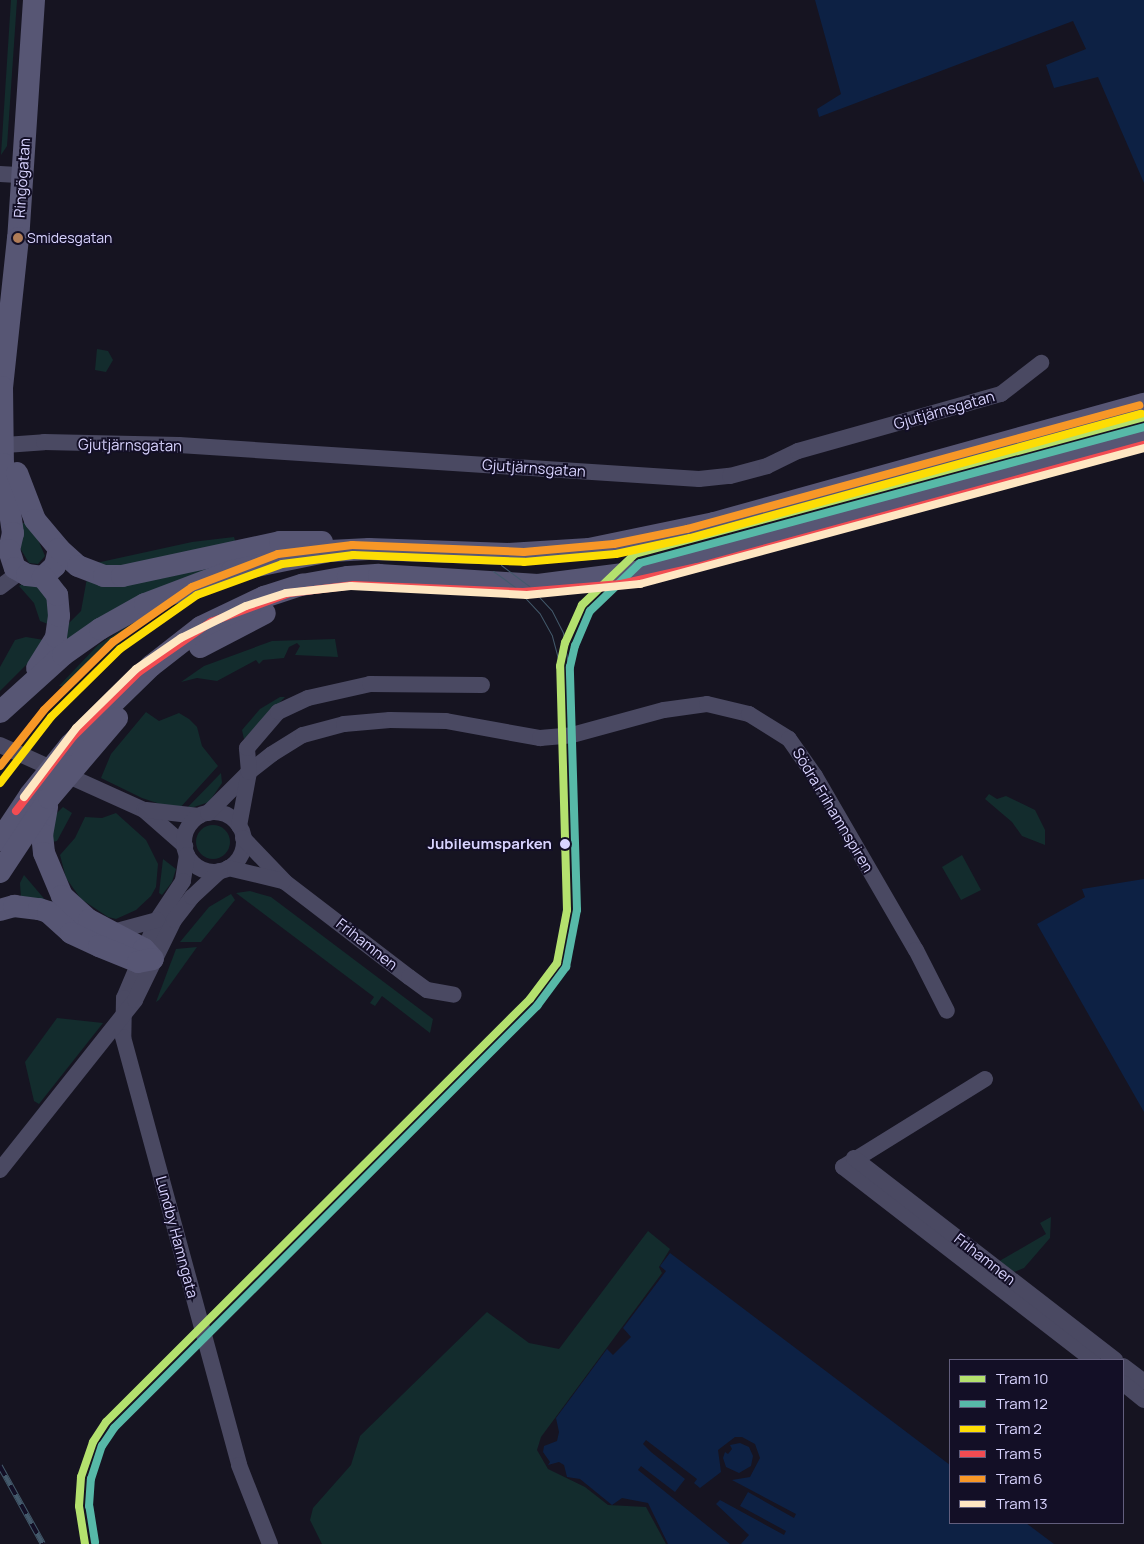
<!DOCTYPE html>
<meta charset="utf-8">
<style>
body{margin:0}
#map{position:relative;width:1144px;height:1544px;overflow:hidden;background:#161421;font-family:Manrope,sans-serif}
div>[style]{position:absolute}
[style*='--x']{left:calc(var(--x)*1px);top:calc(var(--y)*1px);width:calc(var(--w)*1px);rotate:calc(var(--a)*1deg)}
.green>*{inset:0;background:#132c2d}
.round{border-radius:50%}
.water>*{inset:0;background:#0d2144}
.pier>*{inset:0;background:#161421}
.street>*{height:16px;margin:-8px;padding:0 8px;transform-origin:8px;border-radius:8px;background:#4a4962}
.street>.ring{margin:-8px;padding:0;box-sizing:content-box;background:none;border:16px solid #4a4962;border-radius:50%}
.secondary>*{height:22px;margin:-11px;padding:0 11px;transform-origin:11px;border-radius:11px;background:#575674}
.tram>*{height:1px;margin:-0.5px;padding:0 0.5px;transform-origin:0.5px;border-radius:0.5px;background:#43596b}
.rail>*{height:5.5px;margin-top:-2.75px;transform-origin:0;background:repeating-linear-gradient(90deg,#130f26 0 11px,#43596b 0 22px);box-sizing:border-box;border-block:1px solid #43596b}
.tram-1>*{height:8px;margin:-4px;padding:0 4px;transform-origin:4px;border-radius:4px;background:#b4e16e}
.tram-2>*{height:8px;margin:-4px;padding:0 4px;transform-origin:4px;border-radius:4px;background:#57b9a8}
.tram-3>*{height:8px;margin:-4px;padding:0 4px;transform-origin:4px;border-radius:4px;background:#fddd04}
.tram-4>*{height:8px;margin:-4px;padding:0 4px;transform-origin:4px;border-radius:4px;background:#f24c52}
.tram-5>*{height:8px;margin:-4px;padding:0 4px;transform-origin:4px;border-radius:4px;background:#f79727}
.tram-6>*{height:8px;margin:-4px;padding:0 4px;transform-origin:4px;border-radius:4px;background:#fee6c2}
.dots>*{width:14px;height:14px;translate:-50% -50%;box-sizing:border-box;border:2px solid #130f26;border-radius:50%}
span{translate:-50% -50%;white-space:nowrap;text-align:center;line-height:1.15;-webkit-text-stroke:4px #130f26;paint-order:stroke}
.bus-label{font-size:14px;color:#d9d4ff}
.left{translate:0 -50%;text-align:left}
.street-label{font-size:15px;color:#d9d4ff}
.stop-label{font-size:15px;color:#d9d4ff;font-weight:700}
.right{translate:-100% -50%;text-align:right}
.legend{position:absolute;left:949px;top:1359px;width:175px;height:165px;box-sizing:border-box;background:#130f26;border:1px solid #625e7d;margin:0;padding:6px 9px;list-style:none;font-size:15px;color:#d9d4ff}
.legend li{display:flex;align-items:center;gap:10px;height:25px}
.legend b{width:25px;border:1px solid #625e7d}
</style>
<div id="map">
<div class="green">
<div style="clip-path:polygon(11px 0,17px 0,7px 146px,1px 155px)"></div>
<div style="clip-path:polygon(97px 349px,108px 351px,113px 360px,106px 372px,95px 370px)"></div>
<div style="clip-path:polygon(30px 521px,45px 556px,38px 564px,29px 563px,20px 548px,20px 524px)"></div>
<div style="clip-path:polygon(234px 537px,236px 544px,119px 570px,96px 563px,192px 542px)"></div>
<div style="clip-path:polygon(258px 549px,68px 639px,64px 638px,67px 625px,81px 611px,87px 578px)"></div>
<div style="clip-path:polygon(22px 584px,37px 585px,49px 600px,48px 624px,40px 621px,34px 603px,19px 586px)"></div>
<div style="clip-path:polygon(145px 615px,148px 619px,68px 687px,59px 686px,98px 645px)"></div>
<div style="clip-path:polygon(26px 637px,44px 640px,29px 662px,0 691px,0 667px,15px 640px)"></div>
<div style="clip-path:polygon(335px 639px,338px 657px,295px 655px,300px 646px,297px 643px,289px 647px,284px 658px,263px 660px,259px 664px,256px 660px,217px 681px,197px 678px,181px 682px,204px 666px,272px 641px)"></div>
<div style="clip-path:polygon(280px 697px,285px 697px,244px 739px,242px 730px,260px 709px)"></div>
<div style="clip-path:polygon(146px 712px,159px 721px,179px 713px,189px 719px,197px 727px,202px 746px,218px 766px,178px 810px,142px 798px,101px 778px,111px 754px)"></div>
<div style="clip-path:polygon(221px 773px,222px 783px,209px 802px,185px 810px)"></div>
<div style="clip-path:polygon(989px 794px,997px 799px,1006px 796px,1035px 810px,1045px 830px,1045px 845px,1022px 836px,1012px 822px,985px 799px)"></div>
<div style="clip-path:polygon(63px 807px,72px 813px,57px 841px,48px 843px,50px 820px)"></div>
<div style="clip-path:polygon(116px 813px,146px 840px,158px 864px,156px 887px,151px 896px,136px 910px,116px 919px,108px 917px,81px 899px,66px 878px,60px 855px,75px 838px,85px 817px,102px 818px)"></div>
<div class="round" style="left:196px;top:825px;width:34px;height:34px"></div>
<div style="clip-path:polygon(962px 855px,981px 890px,961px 900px,942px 867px)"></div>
<div style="clip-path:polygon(163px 859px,176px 869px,172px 882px,162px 895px,159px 893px)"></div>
<div style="clip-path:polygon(24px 875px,47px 902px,21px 898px,20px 883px)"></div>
<div style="clip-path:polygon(250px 891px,271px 897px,433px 1019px,430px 1033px,382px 996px,375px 1006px,370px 1003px,374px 997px,236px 893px)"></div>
<div style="clip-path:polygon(231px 894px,235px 900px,201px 942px,180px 942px,209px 907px)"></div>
<div style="clip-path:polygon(197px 947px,159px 1000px,156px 1002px,176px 949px)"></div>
<div style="clip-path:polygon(57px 1018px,103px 1023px,39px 1104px,34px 1101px,25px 1062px)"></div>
<div style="clip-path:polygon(1051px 1217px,1050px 1238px,1024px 1268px,1014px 1272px,996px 1263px,1046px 1234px,1040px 1223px)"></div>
<div style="clip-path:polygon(648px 1231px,670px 1249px,659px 1267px,662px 1273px,541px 1437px,537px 1450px,548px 1469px,585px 1487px,608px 1505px,646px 1507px,666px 1544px,322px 1544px,310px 1520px,313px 1508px,351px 1465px,360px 1436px,487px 1312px,529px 1343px,559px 1349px)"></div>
</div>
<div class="water">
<div style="clip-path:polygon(815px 0,1144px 0,1144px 183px,1098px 77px,1054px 88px,1046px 65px,1086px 49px,1073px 21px,819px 117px,817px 109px,841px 94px)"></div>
<div style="clip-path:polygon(1144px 879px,1144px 1112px,1037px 924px,1085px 897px,1082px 889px)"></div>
<div style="clip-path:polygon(670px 1253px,950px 1465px,950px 1523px,1026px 1523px,1054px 1544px,668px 1544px,648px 1503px,622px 1498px,612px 1505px,580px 1479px,567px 1477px,564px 1465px,559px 1462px,548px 1465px,550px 1462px,543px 1452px,544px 1446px,557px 1441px,559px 1432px,556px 1418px,607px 1349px,613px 1355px,631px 1337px,623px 1328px,666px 1271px,660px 1266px)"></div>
</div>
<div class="pier">
<div style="clip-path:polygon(evenodd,735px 1437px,742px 1437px,755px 1444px,760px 1458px,750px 1477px,732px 1480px,796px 1514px,794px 1518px,748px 1492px,740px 1506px,786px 1531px,784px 1535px,720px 1500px,716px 1504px,749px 1535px,741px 1544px,730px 1544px,638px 1470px,641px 1466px,675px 1492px,685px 1479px,651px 1452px,643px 1444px,646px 1440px,697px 1479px,694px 1483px,700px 1488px,721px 1472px,718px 1450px,735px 1437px,740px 1443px,749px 1447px,753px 1456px,751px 1466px,739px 1473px,726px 1467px,723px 1458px,725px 1452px,728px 1454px,732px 1449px,730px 1445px,740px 1443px)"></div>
</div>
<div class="street">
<div style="--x:0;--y:174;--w:22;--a:3"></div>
<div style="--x:5;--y:445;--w:39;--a:-4"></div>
<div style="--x:44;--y:442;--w:135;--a:1.3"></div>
<div style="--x:179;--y:445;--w:521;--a:3.74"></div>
<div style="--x:699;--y:479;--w:31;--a:-6"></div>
<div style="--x:730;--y:476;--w:38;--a:-15"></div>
<div style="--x:767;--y:466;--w:34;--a:-26"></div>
<div style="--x:798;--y:451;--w:211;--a:-15.7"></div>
<div style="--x:1001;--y:394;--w:51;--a:-37.8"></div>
<div style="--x:0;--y:587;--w:25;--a:-37"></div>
<div style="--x:0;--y:745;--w:158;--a:24.3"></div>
<div style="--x:144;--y:810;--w:55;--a:41.3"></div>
<div style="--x:146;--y:810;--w:53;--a:6.5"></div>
<div class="ring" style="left:184px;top:812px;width:44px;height:44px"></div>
<div style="--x:208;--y:813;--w:58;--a:-45"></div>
<div style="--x:249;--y:772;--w:29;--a:-38"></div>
<div style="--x:272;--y:754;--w:36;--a:-32"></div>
<div style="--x:303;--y:735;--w:42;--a:-15"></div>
<div style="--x:344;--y:724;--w:46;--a:-5"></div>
<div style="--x:390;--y:720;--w:56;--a:1"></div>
<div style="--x:446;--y:721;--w:96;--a:10.3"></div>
<div style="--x:540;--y:738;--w:32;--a:-5"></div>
<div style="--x:572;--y:735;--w:95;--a:-15.2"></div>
<div style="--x:664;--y:710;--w:43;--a:-7.9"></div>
<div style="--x:707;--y:704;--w:43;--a:13.4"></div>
<div style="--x:749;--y:714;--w:47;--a:32"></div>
<div style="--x:789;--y:739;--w:45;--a:54.9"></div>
<div style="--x:815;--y:776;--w:201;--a:59.9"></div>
<div style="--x:916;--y:950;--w:68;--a:63.1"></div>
<div style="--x:239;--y:826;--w:55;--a:-79.5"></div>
<div style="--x:249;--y:772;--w:24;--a:-95"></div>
<div style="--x:247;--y:748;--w:48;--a:-49.3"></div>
<div style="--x:278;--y:712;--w:33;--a:-25"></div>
<div style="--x:308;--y:698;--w:64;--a:-12.7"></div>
<div style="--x:370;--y:684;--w:112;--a:0.5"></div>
<div style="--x:243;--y:838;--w:61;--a:46.3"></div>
<div style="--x:285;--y:882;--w:156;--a:37.5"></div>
<div style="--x:409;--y:977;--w:22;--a:36"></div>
<div style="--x:427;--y:990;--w:27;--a:10"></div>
<div style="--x:187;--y:855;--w:26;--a:99"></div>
<div style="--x:183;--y:881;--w:47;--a:123.7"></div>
<div style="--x:157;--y:920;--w:85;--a:112.9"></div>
<div style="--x:124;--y:998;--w:39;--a:91"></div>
<div style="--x:123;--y:1037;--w:443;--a:74.8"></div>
<div style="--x:239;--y:1465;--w:85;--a:68.6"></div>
<div style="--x:228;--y:868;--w:57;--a:13.3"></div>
<div style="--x:113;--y:932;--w:46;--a:-15.3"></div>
<div style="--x:985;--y:1079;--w:167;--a:148.2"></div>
<div style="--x:843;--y:1167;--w:316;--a:37.7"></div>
<div style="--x:854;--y:1158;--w:330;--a:37.7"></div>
<div style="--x:0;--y:1170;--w:217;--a:-51.5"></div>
<div style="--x:135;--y:1000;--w:89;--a:-64"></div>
<div style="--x:174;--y:920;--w:29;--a:-52"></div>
<div style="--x:192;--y:897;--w:38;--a:-43"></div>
<div style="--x:1123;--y:1366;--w:26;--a:37"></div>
<div style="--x:1123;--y:1383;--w:27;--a:39"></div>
</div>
<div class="secondary">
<div style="--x:34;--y:0;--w:239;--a:93.8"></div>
<div style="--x:18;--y:238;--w:150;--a:96.1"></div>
<div style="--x:2;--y:387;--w:77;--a:89.3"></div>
<div style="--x:3;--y:464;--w:70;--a:81.8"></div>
<div style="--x:13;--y:533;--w:17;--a:103"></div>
<div style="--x:9;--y:550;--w:19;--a:72"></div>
<div style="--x:15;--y:568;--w:14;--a:30"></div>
<div style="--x:27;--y:575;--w:16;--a:7"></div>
<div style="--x:43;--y:577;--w:16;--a:-43"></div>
<div style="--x:55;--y:566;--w:17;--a:-77"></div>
<div style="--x:17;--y:473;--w:50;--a:69"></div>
<div style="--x:35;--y:520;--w:38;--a:50"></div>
<div style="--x:59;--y:549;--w:25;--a:42"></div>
<div style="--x:78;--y:566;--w:28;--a:21"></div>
<div style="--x:104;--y:576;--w:18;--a:0"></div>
<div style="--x:122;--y:576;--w:162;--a:-12.1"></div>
<div style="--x:280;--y:542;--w:42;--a:0"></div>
<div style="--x:200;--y:647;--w:73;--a:-27.6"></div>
<div style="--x:37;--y:668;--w:36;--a:-58"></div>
<div style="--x:56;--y:637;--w:21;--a:-82"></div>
<div style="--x:59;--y:616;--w:21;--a:-95"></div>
<div style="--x:57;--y:595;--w:23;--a:-128"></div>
<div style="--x:0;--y:712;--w:85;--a:-42.1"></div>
<div style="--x:63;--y:655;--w:45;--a:-35.1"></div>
<div style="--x:100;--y:629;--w:51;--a:-29.1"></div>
<div style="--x:145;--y:604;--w:93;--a:-20.8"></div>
<div style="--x:232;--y:571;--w:100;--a:-11.5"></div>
<div style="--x:330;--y:551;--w:39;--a:-3"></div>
<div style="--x:369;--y:549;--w:139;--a:2.1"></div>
<div style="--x:508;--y:554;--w:81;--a:-3.5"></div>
<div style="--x:589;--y:549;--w:128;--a:-11.7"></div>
<div style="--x:714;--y:523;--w:446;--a:-15.5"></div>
<div style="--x:47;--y:807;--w:27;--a:100"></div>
<div style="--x:42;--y:834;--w:19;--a:84"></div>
<div style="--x:44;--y:853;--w:47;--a:67.3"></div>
<div style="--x:62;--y:896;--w:36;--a:42"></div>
<div style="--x:89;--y:920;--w:62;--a:27.8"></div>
<div style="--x:144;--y:949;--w:13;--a:48"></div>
<div style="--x:0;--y:840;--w:54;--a:-56.3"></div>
<div style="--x:30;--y:795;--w:64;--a:-51.3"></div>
<div style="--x:70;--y:745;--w:113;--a:-44.3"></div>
<div style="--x:151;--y:666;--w:63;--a:-38"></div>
<div style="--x:201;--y:627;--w:70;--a:-25.5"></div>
<div style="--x:264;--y:597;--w:40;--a:-18"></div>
<div style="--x:302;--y:585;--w:47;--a:-9.9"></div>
<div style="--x:348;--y:577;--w:31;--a:-4"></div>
<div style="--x:379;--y:575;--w:159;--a:3.6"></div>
<div style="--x:538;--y:585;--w:94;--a:-7.4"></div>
<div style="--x:631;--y:573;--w:95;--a:-12.7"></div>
<div style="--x:724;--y:552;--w:436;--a:-15.4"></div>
<div style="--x:0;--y:872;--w:89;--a:-56.5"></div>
<div style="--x:49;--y:798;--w:105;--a:-49.6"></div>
<div style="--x:0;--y:910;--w:15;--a:-16"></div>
<div style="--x:14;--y:906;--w:25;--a:7"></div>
<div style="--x:39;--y:909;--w:9;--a:18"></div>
<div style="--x:48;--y:912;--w:31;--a:42"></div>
<div style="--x:71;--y:933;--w:31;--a:25"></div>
<div style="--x:99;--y:946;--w:42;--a:22.3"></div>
<div style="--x:138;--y:962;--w:15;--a:-11"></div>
</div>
<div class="tram">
<div style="--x:501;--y:565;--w:34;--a:37"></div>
<div style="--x:528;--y:585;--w:35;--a:47"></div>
<div style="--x:552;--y:611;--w:25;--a:63"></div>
<div style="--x:563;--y:633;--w:31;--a:81"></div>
<div style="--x:493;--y:571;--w:29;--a:36"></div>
<div style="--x:516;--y:588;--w:35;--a:47"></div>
<div style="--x:540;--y:614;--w:25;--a:61"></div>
<div style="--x:552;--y:636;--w:31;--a:75"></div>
</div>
<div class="rail">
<div style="--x:0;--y:1466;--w:89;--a:61.1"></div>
</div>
<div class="tram-1">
<div style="--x:85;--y:1544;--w:38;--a:-99"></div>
<div style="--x:79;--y:1506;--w:29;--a:-86"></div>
<div style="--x:81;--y:1477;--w:37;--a:-71"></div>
<div style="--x:93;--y:1442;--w:24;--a:-57"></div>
<div style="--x:106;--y:1422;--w:599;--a:-44.93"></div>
<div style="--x:530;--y:999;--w:45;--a:-53.1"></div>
<div style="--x:557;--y:963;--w:54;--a:-79.3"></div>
<div style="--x:567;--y:910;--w:244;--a:-91.6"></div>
<div style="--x:560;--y:666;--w:24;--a:-78"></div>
<div style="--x:565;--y:643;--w:42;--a:-65.9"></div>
<div style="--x:582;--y:605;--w:74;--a:-43.9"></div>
<div style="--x:635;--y:554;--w:527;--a:-15.06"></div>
</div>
<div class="tram-2">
<div style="--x:95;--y:1542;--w:36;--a:-99"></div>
<div style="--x:89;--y:1506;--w:27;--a:-86"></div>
<div style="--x:91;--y:1479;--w:35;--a:-72"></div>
<div style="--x:102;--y:1446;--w:22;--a:-56"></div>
<div style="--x:114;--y:1428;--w:598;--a:-44.93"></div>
<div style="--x:537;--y:1006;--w:49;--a:-53.4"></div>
<div style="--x:566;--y:967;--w:58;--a:-79.1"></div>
<div style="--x:577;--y:910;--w:243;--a:-91.7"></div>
<div style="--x:570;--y:667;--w:22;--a:-77"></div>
<div style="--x:575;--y:646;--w:38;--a:-67"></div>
<div style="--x:590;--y:611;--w:69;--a:-43.8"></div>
<div style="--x:640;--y:563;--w:522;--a:-15.1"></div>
</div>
<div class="tram-3">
<div style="--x:0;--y:783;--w:83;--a:-52.3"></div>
<div style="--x:51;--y:717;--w:97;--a:-44.6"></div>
<div style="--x:120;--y:649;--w:94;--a:-35"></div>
<div style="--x:197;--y:595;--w:90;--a:-20"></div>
<div style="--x:282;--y:564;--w:72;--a:-7.2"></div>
<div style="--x:353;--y:555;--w:171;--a:2.3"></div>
<div style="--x:524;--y:562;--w:92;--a:-5"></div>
<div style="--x:616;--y:554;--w:76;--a:-12.2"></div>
<div style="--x:690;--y:538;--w:468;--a:-15.4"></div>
</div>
<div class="tram-4">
<div style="--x:16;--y:811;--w:93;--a:-52.4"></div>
<div style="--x:73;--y:737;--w:93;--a:-44.6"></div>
<div style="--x:139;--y:672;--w:88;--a:-34.8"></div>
<div style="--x:211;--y:622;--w:84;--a:-20.2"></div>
<div style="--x:290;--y:593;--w:64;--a:-7.1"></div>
<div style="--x:354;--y:585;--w:169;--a:2.4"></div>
<div style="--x:523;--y:592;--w:98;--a:-4.7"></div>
<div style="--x:621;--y:584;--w:78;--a:-12.6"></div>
<div style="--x:697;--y:567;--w:463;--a:-15.3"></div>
</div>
<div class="tram-5">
<div style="--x:0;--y:766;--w:71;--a:-51.8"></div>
<div style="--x:44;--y:710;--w:97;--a:-44.6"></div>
<div style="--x:113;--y:642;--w:96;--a:-34.8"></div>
<div style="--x:192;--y:587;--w:92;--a:-21"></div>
<div style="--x:278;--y:554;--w:75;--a:-6.9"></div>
<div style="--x:352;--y:545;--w:172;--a:2.3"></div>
<div style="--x:524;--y:552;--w:90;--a:-5.1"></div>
<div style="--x:614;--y:544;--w:75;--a:-11.6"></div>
<div style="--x:687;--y:529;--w:469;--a:-15.3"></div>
</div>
<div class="tram-6">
<div style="--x:24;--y:797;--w:86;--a:-53"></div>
<div style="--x:76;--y:728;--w:84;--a:-44.5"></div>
<div style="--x:136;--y:669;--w:55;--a:-34.6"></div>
<div style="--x:181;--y:638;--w:72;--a:-26.2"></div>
<div style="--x:246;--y:606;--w:42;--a:-18"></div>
<div style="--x:286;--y:593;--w:65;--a:-6.1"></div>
<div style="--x:351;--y:586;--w:176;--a:2.9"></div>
<div style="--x:527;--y:595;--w:114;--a:-5.6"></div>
<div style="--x:640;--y:584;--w:522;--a:-15.1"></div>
</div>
<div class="dots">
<div style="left:18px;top:238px;background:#b07c57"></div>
<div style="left:565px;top:844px;background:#d9d4ff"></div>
</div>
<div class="bus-label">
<span class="left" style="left:27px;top:238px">Smidesgatan</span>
</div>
<div class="street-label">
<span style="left:22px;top:178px;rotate:-86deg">Ringögatan</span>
<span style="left:944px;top:410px;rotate:-16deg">Gjutjärnsgatan</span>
<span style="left:130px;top:445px;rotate:1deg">Gjutjärnsgatan</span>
<span style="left:534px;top:468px;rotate:4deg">Gjutjärnsgatan</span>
<span style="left:833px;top:810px;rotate:59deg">Södra Frihamnspiren</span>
<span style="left:367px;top:944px;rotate:38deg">Frihamnen</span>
<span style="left:177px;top:1237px;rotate:75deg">Lundby Hamngata</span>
<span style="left:985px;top:1259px;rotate:38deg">Frihamnen</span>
</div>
<div class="stop-label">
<span class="right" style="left:552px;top:844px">Jubileumsparken</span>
</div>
<ul class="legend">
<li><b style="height:6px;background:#b4e16e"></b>Tram 10</li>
<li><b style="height:6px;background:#57b9a8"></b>Tram 12</li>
<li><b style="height:6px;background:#fddd04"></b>Tram 2</li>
<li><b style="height:6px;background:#f24c52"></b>Tram 5</li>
<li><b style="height:6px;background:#f79727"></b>Tram 6</li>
<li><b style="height:6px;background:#fee6c2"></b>Tram 13</li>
</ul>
</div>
